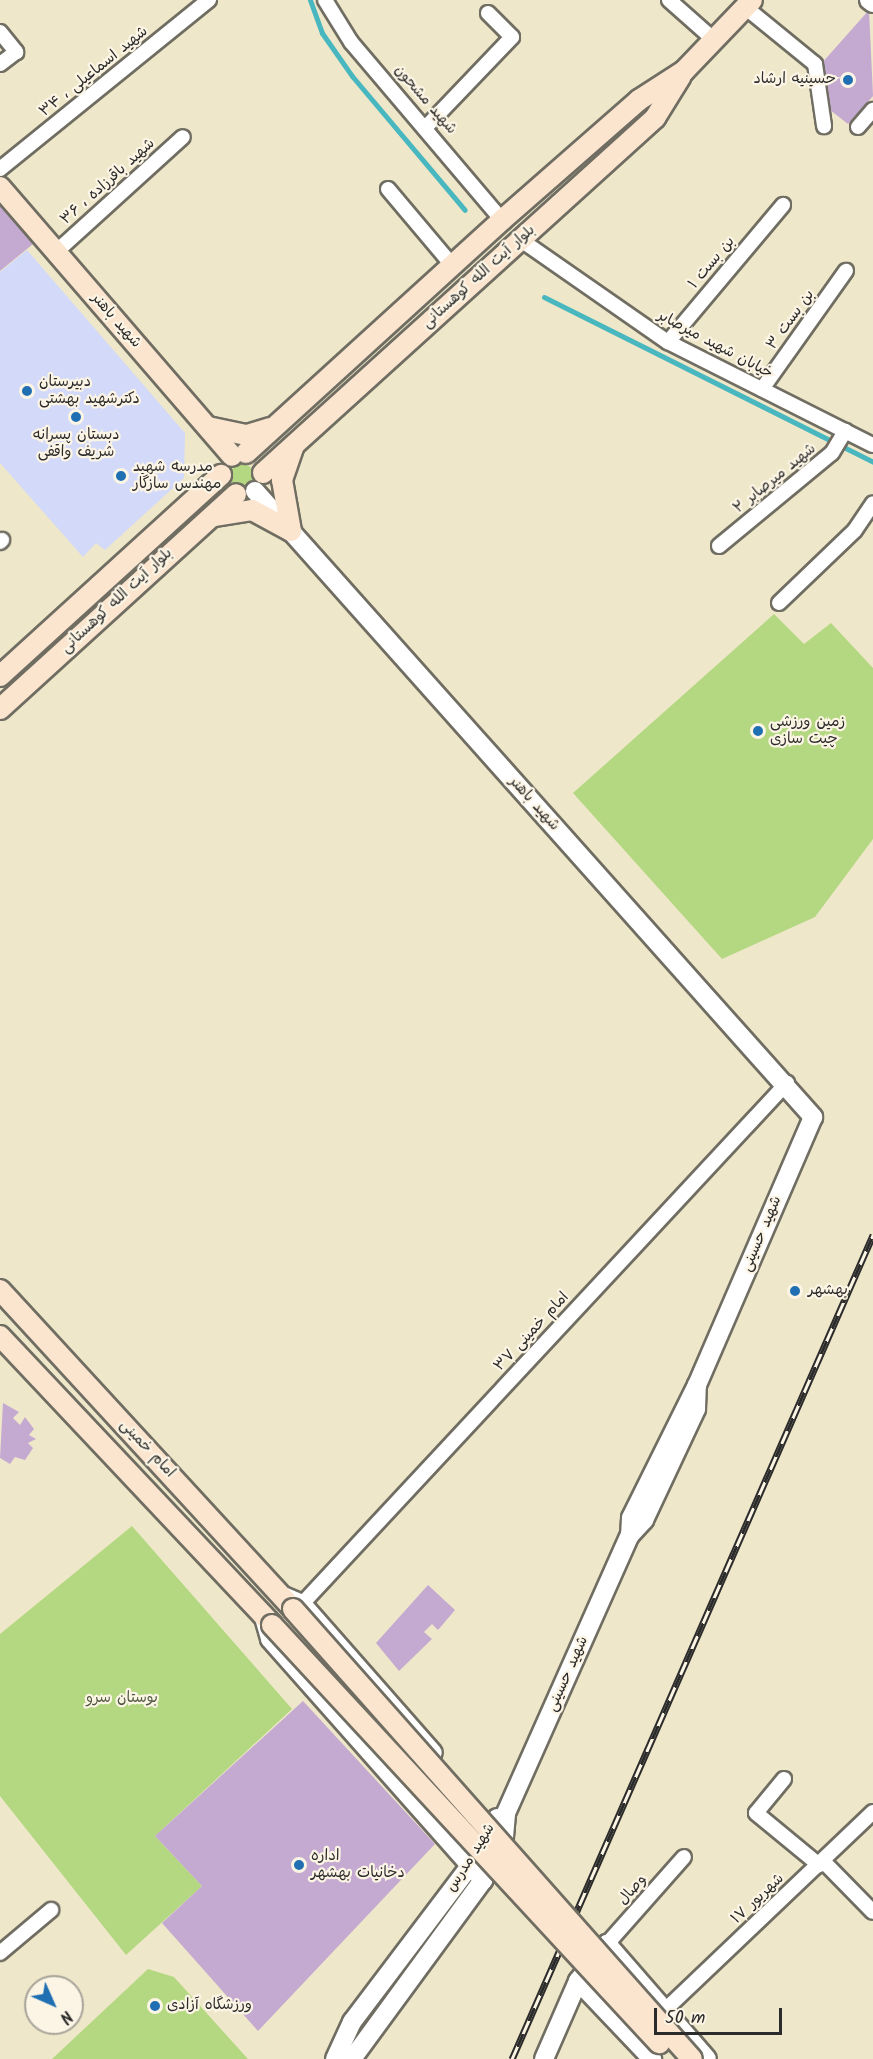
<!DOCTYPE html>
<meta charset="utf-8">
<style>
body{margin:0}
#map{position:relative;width:873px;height:2059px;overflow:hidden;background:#efe7c9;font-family:Kalam,"Playpen Sans Arabic",sans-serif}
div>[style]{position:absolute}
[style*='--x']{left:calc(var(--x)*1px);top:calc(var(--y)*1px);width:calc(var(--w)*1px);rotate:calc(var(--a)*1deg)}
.built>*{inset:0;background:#d2d9f9}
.green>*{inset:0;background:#b4d881}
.round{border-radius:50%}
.stream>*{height:5px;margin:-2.5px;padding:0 2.5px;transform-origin:2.5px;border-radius:2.5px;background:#48b7bf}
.building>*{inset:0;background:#c4aad1}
.roads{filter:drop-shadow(2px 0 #706d62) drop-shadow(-2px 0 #706d62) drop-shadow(0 2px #706d62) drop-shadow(0 -2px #706d62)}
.minor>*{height:14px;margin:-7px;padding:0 7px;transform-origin:7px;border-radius:7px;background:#fff}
.tertiary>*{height:18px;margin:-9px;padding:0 9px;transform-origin:9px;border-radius:9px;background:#fff}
.secondary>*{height:20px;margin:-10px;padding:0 10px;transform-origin:10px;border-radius:10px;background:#fbe5cf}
.rail>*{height:7px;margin-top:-3.5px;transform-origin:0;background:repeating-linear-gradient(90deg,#fcf5e5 0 14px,#2b2b2b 0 28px);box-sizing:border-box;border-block:2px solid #2b2b2b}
.bridges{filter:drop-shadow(2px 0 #706d62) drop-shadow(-2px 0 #706d62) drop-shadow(0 2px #706d62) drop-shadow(0 -2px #706d62)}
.secondary-bridge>*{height:20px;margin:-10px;padding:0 10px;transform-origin:10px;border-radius:10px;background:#fbe5cf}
.dots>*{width:16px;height:16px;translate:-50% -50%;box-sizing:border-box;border:3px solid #fcf5e5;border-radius:50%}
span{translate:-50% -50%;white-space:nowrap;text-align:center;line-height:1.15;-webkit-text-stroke:4.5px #fcf5e5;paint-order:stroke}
.street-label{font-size:15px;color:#2b2b2b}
.poi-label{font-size:15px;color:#2b2b2b}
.right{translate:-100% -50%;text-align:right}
.left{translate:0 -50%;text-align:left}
.park-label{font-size:15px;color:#4d5640}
.north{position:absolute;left:24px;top:1975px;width:60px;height:60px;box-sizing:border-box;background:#fcf5e5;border:2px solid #a8a49b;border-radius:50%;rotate:135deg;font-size:16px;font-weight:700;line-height:24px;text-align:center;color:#2b2b2b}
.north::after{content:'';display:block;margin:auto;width:21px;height:27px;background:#1f6fb2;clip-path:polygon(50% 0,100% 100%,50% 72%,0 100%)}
.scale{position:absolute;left:654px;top:2008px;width:128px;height:27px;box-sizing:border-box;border:3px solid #2b2b2b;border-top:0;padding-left:8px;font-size:18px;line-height:21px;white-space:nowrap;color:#2b2b2b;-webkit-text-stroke:4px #fcf5e5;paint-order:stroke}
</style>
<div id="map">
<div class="built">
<div style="clip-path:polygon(27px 250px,185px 433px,184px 478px,105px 550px,96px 543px,83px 557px,0 463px,0 272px)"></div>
</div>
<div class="green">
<div class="round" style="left:230px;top:464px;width:24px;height:24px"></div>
<div style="clip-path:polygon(774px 614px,804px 644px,831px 623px,873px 668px,873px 839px,815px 917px,722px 959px,573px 793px)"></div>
<div style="clip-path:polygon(132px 1526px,292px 1709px,155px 1836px,202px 1886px,126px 1955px,0 1796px,0 1634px)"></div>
<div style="clip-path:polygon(148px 1969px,174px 1977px,248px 2059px,52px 2059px)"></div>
</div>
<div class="stream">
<div style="--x:310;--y:0;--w:35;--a:70"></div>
<div style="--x:322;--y:33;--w:52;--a:55.1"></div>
<div style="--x:352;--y:76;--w:175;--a:49.9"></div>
<div style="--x:544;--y:297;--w:368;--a:26.6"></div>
</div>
<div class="building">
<div style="clip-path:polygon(869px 10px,873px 96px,848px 124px,830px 110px,821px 64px)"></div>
<div style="clip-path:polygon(0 206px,33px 244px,0 271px)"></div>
<div style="clip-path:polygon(3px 1403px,19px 1412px,13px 1418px,20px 1425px,25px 1417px,34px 1429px,29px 1435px,36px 1439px,28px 1443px,33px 1448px,25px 1460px,15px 1457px,10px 1464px,0 1458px)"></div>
<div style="clip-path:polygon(428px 1585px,455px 1610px,438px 1630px,432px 1624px,424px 1632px,432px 1639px,399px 1671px,376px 1643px)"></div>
<div style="clip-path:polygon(303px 1701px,435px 1844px,258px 2031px,162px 1923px,202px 1886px,155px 1836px)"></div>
</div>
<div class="roads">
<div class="minor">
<div style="--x:325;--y:0;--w:49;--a:58.2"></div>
<div style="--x:351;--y:42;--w:233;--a:49.7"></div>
<div style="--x:669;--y:0;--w:60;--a:41.6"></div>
<div style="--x:745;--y:7;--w:90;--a:39.2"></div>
<div style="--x:815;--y:64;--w:63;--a:81.7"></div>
<div style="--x:0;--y:32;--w:26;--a:51"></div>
<div style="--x:16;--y:52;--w:20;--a:143"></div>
<div style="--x:427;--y:126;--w:123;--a:-46.3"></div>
<div style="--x:512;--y:37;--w:34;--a:-135"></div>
<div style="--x:858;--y:127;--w:23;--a:-49"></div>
<div style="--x:0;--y:169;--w:269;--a:-39"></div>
<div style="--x:388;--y:189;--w:99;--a:49.9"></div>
<div style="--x:521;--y:240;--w:179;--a:34.8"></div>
<div style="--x:668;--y:342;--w:229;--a:26.7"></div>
<div style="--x:56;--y:252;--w:171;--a:-42.2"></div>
<div style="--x:668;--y:342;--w:179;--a:-50"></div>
<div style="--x:762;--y:389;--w:145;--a:-54.6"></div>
<div style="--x:0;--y:542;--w:3;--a:-45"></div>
<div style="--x:719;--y:546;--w:146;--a:-39.5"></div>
<div style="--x:832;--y:453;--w:26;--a:-59"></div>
<div style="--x:779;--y:603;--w:105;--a:-43.8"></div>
<div style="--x:855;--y:530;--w:32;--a:-56"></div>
<div style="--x:302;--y:1604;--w:712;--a:-47.05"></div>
<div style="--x:784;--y:1779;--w:44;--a:129.5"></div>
<div style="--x:756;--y:1813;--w:82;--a:39.5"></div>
<div style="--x:823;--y:1861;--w:71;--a:45.6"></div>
<div style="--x:607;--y:1944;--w:116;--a:-48.5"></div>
<div style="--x:0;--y:1953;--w:67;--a:-40.1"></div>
<div style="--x:665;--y:2010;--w:287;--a:-43.6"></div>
</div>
<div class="tertiary">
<div style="--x:869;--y:0;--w:5;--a:37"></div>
<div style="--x:255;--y:491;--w:839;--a:48.29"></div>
<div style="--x:813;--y:1117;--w:292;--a:113.4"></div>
<div style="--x:697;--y:1385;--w:148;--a:116.4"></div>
<div style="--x:631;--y:1518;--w:17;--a:93"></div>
<div style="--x:281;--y:1595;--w:23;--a:23"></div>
<div style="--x:302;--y:1604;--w:198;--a:48.7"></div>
<div style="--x:263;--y:1614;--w:26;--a:74"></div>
<div style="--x:270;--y:1639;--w:322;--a:48.5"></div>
<div style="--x:578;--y:1981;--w:108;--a:46.5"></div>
<div style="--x:335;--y:2059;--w:41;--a:-65.3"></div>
<div style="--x:352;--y:2022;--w:196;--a:-52.9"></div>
<div style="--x:470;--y:1866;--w:55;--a:-60.6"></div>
<div style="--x:352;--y:2059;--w:222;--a:-53.8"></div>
<div style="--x:483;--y:1880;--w:48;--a:-64"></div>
<div style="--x:504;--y:1837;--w:24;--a:-85"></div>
<div style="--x:506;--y:1813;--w:304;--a:-66"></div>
<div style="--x:630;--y:1535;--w:21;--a:-47"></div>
<div style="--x:644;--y:1520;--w:123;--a:-64.9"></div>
<div style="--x:696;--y:1409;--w:24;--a:-88"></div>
<div style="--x:544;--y:2059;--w:85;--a:-66.4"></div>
<div style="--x:578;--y:1981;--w:47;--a:-51.9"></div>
<div style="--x:607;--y:1944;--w:152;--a:49"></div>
</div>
<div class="secondary">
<div style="--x:0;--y:187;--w:355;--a:49.2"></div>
<div style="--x:208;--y:427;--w:40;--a:12"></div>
<div style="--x:247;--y:435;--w:24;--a:-17"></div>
<div style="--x:246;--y:453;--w:346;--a:-42.3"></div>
<div style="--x:502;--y:220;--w:182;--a:-41.2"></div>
<div style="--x:639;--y:100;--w:54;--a:-32.8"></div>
<div style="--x:684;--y:71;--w:98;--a:-46.2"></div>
<div style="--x:263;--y:473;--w:529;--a:-42.16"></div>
<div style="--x:655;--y:118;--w:49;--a:-58.2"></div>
<div style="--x:214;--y:516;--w:38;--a:-9"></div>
<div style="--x:252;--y:510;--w:44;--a:28.3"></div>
<div style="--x:291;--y:531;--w:52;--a:-100"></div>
<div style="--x:282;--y:480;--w:36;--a:-71"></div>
<div style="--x:0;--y:676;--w:299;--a:-42.3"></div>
<div style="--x:0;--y:709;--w:319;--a:-42.3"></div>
<div style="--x:0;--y:1290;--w:433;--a:47.4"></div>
<div style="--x:0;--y:1336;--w:397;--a:46.7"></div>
</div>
</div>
<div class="rail">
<div style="--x:512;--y:2059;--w:900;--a:-66.34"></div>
</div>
<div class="bridges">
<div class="secondary-bridge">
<div style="--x:293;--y:1609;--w:601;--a:48.44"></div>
<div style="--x:272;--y:1625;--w:570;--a:47.21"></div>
</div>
</div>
<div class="dots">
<div style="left:848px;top:80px;background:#1f6fb2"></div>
<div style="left:27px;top:391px;background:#1f6fb2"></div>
<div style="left:76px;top:417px;background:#1f6fb2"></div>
<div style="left:121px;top:476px;background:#1f6fb2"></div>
<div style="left:758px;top:731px;background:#1f6fb2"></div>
<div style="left:795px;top:1291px;background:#1f6fb2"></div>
<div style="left:299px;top:1865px;background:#1f6fb2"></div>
<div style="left:155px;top:2006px;background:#1f6fb2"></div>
</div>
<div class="street-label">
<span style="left:94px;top:72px;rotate:-39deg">شهید اسماعیلی ، ۳۴</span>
<span style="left:425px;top:100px;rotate:49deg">شهید مشحون</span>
<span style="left:108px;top:182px;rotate:-42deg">شهید باقرزاده ، ۳۶</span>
<span style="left:712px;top:263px;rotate:-50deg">بن بست ۱</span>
<span style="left:479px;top:277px;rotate:-42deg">بلوار آیت الله کوهستانی</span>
<span style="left:791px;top:320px;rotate:-54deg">بن بست ۳</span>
<span style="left:116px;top:321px;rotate:49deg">شهید باهنر</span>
<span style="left:715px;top:345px;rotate:28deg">خیابان شهید میرصابر</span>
<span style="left:775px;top:479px;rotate:-39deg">شهید میرصابر ۲</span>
<span style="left:117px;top:601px;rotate:-43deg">بلوار آیت الله کوهستانی</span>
<span style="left:534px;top:804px;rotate:48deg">شهید باهنر</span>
<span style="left:762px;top:1234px;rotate:-67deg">شهید حسینی</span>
<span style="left:532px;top:1332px;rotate:-47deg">امام خمینی ۳۷</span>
<span style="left:147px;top:1449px;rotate:47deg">امام خمینی</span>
<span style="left:568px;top:1674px;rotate:-66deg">شهید حسینی</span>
<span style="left:471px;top:1858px;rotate:-58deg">شهید مدرس</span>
<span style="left:633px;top:1890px;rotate:-49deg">وصال</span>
<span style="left:758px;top:1899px;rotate:-43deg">۱۷ شهریور</span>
</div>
<div class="poi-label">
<span class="right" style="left:836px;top:80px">حسینیه ارشاد</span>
<span class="left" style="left:39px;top:391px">دبیرستان<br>دکترشهید بهشتی</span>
<span style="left:76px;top:444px">دبستان پسرانه<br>شریف واقفی</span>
<span class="left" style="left:133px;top:476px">مدرسه شهید<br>مهندس سازگار</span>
<span class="left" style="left:770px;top:731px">زمین ورزشی<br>چیت سازی</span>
<span class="left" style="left:808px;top:1291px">بهشهر</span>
<span class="left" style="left:311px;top:1865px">اداره<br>دخانیات بهشهر</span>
<span class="left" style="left:167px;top:2006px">ورزشگاه آزادی</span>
</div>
<div class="park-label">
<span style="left:122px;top:1699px">بوستان سرو</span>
</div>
<div class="north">N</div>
<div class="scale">50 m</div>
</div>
